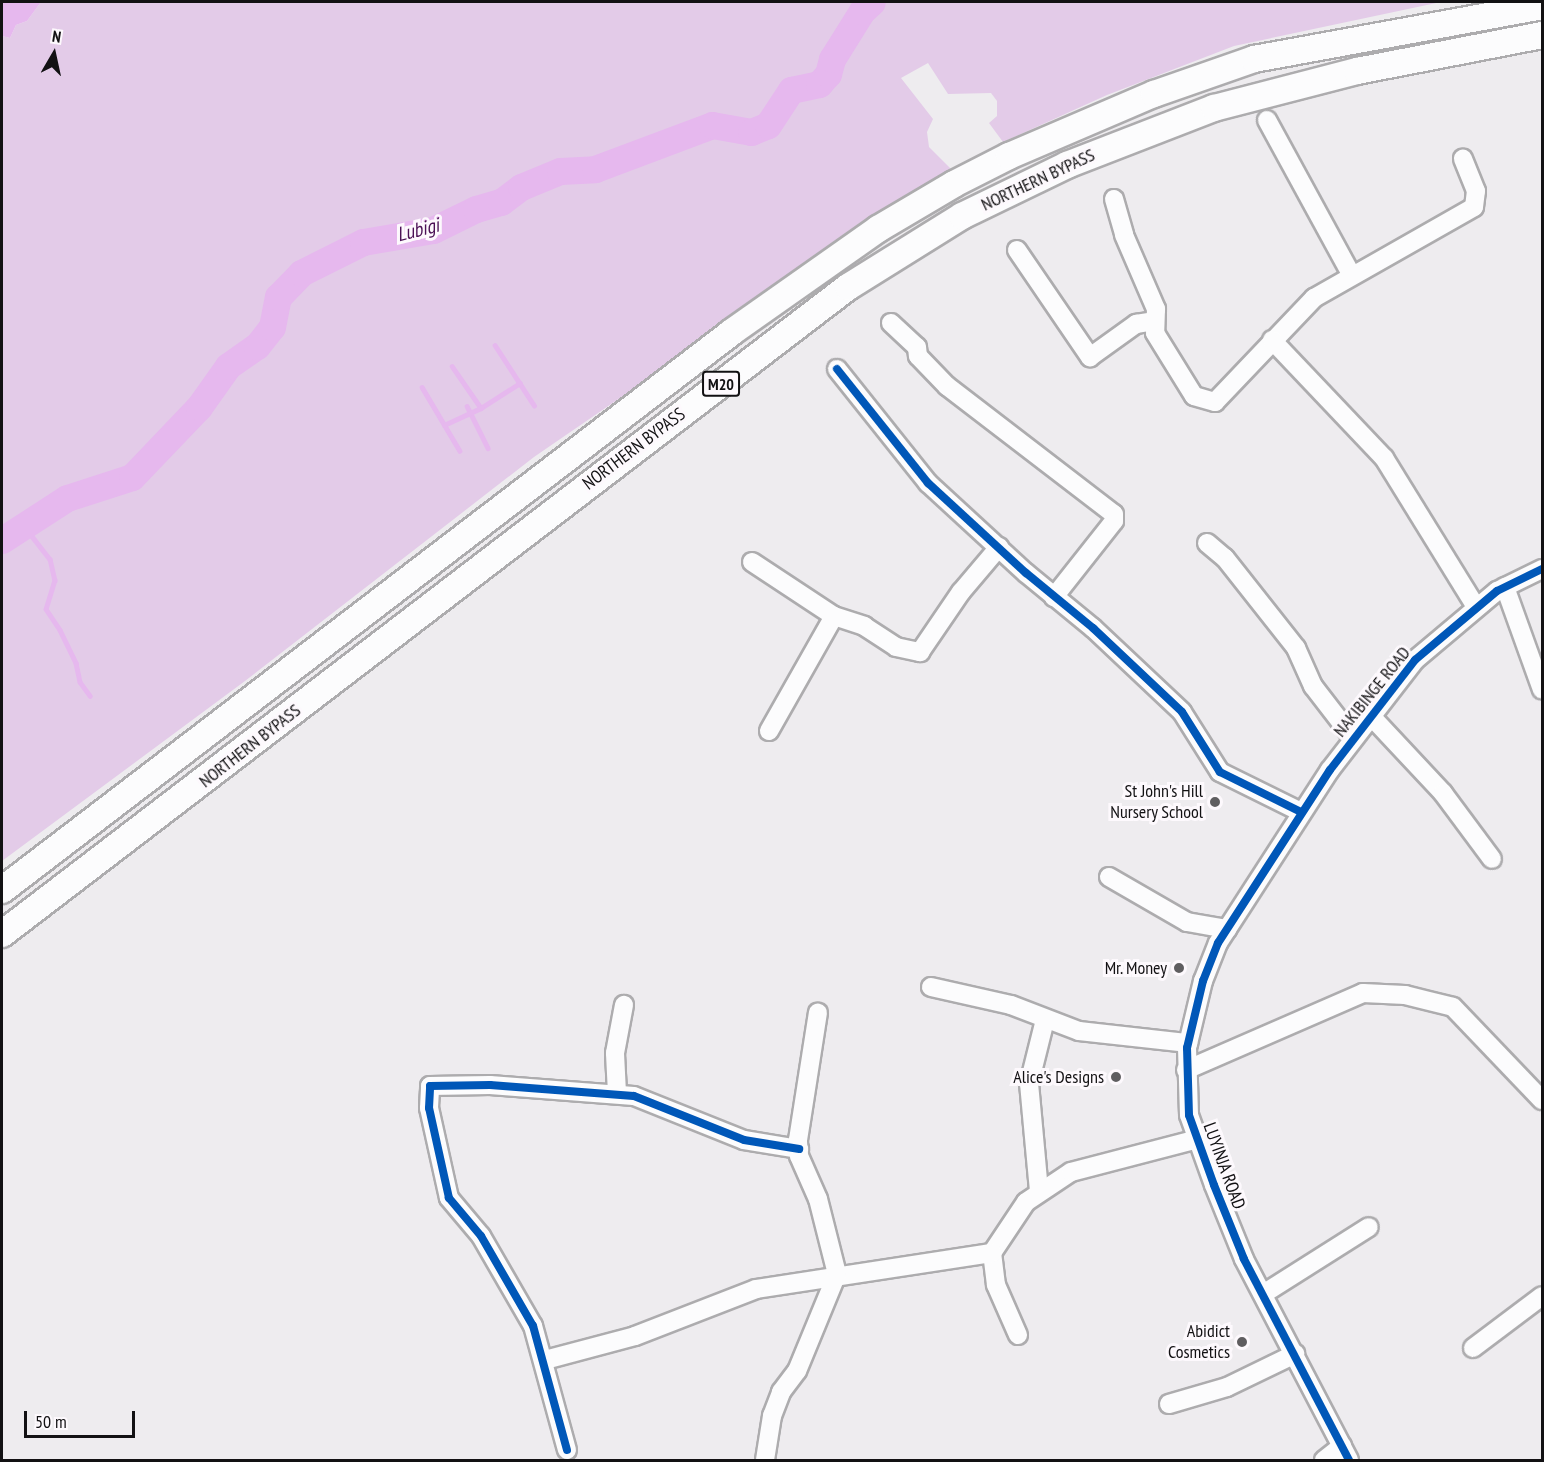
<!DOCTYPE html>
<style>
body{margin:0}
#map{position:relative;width:1544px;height:1462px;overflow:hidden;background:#eeecef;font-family:"PT Sans Narrow",sans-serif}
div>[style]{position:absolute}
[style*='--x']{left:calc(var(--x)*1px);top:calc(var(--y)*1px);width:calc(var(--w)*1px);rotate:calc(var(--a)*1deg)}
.green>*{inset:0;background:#e3cbe8}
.water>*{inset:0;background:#e6b8ee}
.stream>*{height:4.5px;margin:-2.25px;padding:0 2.25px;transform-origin:2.25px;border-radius:2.25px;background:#e6b8ee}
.river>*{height:27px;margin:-13.5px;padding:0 13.5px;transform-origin:13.5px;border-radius:13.5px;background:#e6b8ee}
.roads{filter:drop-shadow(2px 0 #adacae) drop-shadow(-2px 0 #adacae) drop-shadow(0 2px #adacae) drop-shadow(0 -2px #adacae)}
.minor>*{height:18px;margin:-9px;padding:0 9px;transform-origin:9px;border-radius:9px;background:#fcfcfd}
.highway>*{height:26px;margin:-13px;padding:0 13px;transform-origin:13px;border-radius:13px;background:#fcfcfd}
.cycleway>*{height:8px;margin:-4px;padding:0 4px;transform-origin:4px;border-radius:4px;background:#0057b8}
.dots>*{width:16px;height:16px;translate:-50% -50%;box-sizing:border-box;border:3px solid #fdf9fd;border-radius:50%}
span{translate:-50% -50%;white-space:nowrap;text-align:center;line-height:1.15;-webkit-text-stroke:6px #fdf9fd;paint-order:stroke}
.shield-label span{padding:2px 4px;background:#fdf9fd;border:2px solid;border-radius:4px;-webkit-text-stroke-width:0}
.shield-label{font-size:16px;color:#121113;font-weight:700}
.street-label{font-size:18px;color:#121113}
.poi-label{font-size:18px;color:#121113}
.right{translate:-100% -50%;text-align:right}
.water-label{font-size:20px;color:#4b1155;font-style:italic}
.frame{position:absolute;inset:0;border:3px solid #121113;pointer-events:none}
.north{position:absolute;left:24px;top:24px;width:60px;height:60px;-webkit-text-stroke:4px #fdf9fd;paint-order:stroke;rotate:9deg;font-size:16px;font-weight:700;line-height:24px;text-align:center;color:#121113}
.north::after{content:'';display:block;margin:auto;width:21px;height:27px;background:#121113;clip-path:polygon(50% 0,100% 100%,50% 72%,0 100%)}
.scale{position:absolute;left:24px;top:1411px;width:111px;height:27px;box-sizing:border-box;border:3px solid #121113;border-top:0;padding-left:8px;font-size:18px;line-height:21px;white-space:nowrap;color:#121113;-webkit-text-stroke:4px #fdf9fd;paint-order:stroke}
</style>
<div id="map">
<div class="green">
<div style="clip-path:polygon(41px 2px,1441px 2px,1234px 46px,1107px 95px,1003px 142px,989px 123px,997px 116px,997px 101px,991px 93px,948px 94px,928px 63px,901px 78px,933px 119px,927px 132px,929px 147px,953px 171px,848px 233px,732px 321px,534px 457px,245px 681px,2px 861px,2px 548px,19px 535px,22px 528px,8px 523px,2px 530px,2px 36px,10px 38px,16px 25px,27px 21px)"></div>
</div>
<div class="water">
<div style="clip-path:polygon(2px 2px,41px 2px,27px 21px,16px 25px,10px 38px,2px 36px)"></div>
<div style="clip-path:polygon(772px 120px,761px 135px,746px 138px,729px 136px,712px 125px,754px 127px)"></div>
<div style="clip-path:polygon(301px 273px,284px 291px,276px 317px,265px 336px,271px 300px,284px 282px)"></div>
</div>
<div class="stream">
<div style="--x:495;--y:345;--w:72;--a:57"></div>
<div style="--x:452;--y:366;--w:51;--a:55.4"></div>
<div style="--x:481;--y:408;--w:46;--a:-32.7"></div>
<div style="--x:422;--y:387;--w:74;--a:59.3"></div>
<div style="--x:467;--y:406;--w:47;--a:63.4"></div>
<div style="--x:444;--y:425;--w:41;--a:-24.7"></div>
<div style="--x:31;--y:535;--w:31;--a:52"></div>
<div style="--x:50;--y:559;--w:22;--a:77"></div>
<div style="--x:55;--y:580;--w:30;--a:107"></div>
<div style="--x:46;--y:609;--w:25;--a:56"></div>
<div style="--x:60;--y:630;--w:37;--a:64"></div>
<div style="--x:76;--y:663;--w:19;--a:78"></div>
<div style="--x:80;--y:682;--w:17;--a:54"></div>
</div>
<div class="river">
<div style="--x:2;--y:540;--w:77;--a:-32.9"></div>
<div style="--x:67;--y:498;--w:68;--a:-17.9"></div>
<div style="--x:132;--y:477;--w:97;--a:-46.3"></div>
<div style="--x:199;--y:407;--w:50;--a:-54.7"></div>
<div style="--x:228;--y:366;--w:35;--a:-35"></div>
<div style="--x:257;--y:346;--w:24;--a:-52"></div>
<div style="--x:272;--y:327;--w:31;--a:-79"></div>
<div style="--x:278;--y:297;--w:33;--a:-46"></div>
<div style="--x:301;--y:273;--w:69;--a:-26.6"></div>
<div style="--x:363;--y:242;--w:71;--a:-9.7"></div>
<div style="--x:433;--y:230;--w:48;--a:-26"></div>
<div style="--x:476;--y:209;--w:26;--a:-16"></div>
<div style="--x:501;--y:202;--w:25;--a:-37"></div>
<div style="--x:521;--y:187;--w:42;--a:-22.3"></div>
<div style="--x:560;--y:171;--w:35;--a:-3"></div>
<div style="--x:595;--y:169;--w:125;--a:-20.6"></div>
<div style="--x:712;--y:125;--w:40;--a:10"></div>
<div style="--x:751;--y:132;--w:18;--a:-22"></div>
<div style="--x:768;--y:125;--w:42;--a:-56.7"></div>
<div style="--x:791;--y:90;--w:29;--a:-12"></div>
<div style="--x:819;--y:84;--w:13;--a:-48"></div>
<div style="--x:828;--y:74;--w:16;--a:-75"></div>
<div style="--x:832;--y:59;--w:57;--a:-58"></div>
<div style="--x:862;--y:11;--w:13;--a:-42"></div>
</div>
<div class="roads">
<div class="minor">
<div style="--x:1267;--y:120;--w:175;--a:61.4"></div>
<div style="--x:1114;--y:199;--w:37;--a:74"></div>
<div style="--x:1124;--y:235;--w:81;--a:66.6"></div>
<div style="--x:1156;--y:309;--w:24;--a:92"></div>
<div style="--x:1155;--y:333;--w:74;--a:58.2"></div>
<div style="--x:1194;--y:396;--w:22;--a:16"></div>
<div style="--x:1215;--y:402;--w:144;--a:-46.4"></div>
<div style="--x:1314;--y:298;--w:184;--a:-29.6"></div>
<div style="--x:1474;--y:207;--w:16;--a:-83"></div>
<div style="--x:1476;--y:191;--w:35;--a:-112"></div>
<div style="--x:1017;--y:250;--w:130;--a:55.7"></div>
<div style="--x:1090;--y:357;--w:57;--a:-35.7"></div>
<div style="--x:1136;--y:324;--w:18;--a:-9"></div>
<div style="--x:891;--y:323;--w:35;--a:43"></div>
<div style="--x:917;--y:347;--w:9;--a:84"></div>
<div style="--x:918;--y:356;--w:42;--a:46"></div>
<div style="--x:947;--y:386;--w:210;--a:37.5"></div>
<div style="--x:1114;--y:514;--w:7;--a:90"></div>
<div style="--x:1114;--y:521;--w:97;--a:128.3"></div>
<div style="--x:1272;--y:340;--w:163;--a:46.5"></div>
<div style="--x:1384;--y:458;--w:175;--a:58.3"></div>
<div style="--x:837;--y:369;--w:146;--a:51.4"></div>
<div style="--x:928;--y:483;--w:133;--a:42.6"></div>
<div style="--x:1026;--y:573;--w:87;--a:39.4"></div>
<div style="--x:1093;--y:628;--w:122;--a:43.3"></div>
<div style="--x:1182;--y:712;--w:71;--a:57.7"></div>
<div style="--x:1220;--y:772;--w:90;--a:26.3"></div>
<div style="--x:1207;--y:543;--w:23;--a:40"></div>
<div style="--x:1225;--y:558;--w:115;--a:51.7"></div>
<div style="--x:1296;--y:648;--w:42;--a:65.9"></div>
<div style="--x:1313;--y:686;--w:66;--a:52.4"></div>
<div style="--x:752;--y:562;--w:98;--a:33.4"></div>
<div style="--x:834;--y:616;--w:32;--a:18"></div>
<div style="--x:864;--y:626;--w:38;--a:33"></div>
<div style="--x:896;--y:647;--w:25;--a:12"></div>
<div style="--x:920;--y:652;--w:73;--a:-55.7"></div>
<div style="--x:961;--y:592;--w:59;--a:-49.8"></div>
<div style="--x:1505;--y:587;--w:109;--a:70.2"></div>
<div style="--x:1370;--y:715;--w:107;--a:46.9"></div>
<div style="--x:1443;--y:793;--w:82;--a:53.4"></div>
<div style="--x:769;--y:731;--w:132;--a:-60.5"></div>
<div style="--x:1109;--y:877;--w:90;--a:30"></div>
<div style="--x:1187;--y:922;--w:41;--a:9.9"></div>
<div style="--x:931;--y:987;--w:82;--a:12.7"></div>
<div style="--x:1011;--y:1005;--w:73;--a:20.9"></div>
<div style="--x:1079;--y:1031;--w:110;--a:6.3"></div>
<div style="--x:1186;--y:1070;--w:193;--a:-23.5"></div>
<div style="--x:1363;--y:993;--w:42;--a:2.7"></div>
<div style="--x:1405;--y:995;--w:49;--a:14"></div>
<div style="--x:1453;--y:1007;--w:129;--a:46.3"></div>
<div style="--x:617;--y:1093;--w:40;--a:-92.9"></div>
<div style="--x:615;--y:1053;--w:49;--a:-79.4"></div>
<div style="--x:1039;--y:1191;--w:107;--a:-95.3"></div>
<div style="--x:1029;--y:1084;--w:66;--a:-76"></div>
<div style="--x:1263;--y:1294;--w:125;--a:-32.3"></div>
<div style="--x:1018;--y:1335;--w:55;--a:-113.7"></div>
<div style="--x:996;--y:1285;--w:32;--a:-97"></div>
<div style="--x:992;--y:1253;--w:61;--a:-56.3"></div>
<div style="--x:1026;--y:1202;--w:54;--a:-33.7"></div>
<div style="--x:1071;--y:1172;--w:131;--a:-14.6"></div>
<div style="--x:1473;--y:1348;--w:86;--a:-37"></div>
<div style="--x:545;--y:1360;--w:93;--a:-14.9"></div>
<div style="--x:635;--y:1336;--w:130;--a:-21.2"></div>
<div style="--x:756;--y:1289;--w:239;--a:-8.7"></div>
<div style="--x:1169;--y:1404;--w:60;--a:-16.3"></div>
<div style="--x:1227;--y:1387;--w:76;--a:-25.9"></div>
<div style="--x:567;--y:1450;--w:129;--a:-105.3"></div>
<div style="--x:533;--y:1326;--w:104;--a:-120"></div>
<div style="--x:481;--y:1236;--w:50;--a:-130.1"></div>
<div style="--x:449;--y:1198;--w:92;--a:-102.5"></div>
<div style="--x:429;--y:1108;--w:22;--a:-87"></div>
<div style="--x:430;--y:1086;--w:60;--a:-1"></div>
<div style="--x:490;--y:1085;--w:144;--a:4.4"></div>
<div style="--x:634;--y:1096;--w:118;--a:21.8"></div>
<div style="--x:744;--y:1140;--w:56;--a:9.3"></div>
<div style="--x:765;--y:1460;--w:45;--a:-81"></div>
<div style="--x:772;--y:1416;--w:26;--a:-69"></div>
<div style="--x:781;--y:1392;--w:26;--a:-53"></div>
<div style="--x:797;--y:1371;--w:105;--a:-67.6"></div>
<div style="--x:837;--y:1274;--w:77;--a:-104.2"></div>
<div style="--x:818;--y:1199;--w:47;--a:-113.8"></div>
<div style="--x:799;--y:1156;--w:16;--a:-94"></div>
<div style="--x:798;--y:1140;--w:129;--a:-81.1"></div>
<div style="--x:1324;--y:1460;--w:23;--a:-38"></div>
<div style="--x:1349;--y:1460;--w:227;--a:-117.6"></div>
<div style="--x:1244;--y:1259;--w:80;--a:-112.1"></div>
<div style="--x:1214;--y:1185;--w:74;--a:-109.7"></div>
<div style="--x:1189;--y:1115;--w:67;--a:-91.7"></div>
<div style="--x:1187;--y:1048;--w:69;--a:-76.6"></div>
<div style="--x:1203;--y:981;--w:41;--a:-68.5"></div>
<div style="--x:1218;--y:943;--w:206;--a:-57.1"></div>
<div style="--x:1330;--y:770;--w:139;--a:-52.3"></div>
<div style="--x:1415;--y:660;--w:107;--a:-40.1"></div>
<div style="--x:1497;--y:591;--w:50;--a:-26.1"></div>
</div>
<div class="highway">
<div style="--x:2;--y:890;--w:919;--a:-37.39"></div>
<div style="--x:732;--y:332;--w:179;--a:-35.2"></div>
<div style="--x:878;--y:229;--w:88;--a:-30.6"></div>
<div style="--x:954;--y:184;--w:62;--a:-27"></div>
<div style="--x:1009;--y:156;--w:158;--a:-23.2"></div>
<div style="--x:1154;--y:94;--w:106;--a:-19.3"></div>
<div style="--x:1254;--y:59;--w:293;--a:-10.4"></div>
<div style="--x:2;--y:934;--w:1065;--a:-37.41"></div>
<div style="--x:848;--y:287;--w:134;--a:-31.9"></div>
<div style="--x:962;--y:216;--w:117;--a:-25.9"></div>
<div style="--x:1067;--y:165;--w:158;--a:-21.2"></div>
<div style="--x:1214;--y:108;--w:148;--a:-14.5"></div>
<div style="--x:1357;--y:71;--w:188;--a:-11"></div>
</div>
</div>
<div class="cycleway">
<div style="--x:837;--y:369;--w:146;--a:51.4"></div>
<div style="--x:928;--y:483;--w:133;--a:42.6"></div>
<div style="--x:1026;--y:573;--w:87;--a:39.4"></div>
<div style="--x:1093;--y:628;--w:122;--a:43.3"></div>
<div style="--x:1182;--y:712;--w:71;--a:57.7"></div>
<div style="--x:1220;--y:772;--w:90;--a:26.3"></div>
<div style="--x:567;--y:1450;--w:129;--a:-105.3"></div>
<div style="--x:533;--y:1326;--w:104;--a:-120"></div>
<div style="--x:481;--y:1236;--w:50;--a:-130.1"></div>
<div style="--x:449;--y:1198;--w:92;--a:-102.5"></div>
<div style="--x:429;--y:1108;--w:22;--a:-87"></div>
<div style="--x:430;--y:1086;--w:60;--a:-1"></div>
<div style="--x:490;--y:1085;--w:144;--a:4.4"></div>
<div style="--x:634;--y:1096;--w:118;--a:21.8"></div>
<div style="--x:744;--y:1140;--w:56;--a:9.3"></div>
<div style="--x:1349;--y:1460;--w:227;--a:-117.6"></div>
<div style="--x:1244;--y:1259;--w:80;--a:-112.1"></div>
<div style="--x:1214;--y:1185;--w:74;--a:-109.7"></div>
<div style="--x:1189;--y:1115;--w:67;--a:-91.7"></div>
<div style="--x:1187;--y:1048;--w:69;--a:-76.6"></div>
<div style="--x:1203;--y:981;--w:41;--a:-68.5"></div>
<div style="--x:1218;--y:943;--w:206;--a:-57.1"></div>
<div style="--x:1330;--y:770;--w:139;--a:-52.3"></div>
<div style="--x:1415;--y:660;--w:107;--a:-40.1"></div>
<div style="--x:1497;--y:591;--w:50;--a:-26.1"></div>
</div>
<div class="dots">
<div style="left:1215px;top:802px;background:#5f5e60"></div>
<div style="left:1179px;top:968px;background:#5f5e60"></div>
<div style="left:1116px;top:1077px;background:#5f5e60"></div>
<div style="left:1242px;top:1342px;background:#5f5e60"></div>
</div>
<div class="shield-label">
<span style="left:721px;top:384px">M20</span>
</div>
<div class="street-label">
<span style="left:1038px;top:180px;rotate:-25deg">NORTHERN BYPASS</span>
<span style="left:634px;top:449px;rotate:-37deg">NORTHERN BYPASS</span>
<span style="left:1372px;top:692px;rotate:-51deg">NAKIBINGE ROAD</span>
<span style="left:250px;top:746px;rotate:-38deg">NORTHERN BYPASS</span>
<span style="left:1224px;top:1166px;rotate:70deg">LUYINJA ROAD</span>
</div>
<div class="poi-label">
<span class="right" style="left:1203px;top:802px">St John's Hill<br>Nursery School</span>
<span class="right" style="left:1167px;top:968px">Mr. Money</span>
<span class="right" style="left:1104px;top:1077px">Alice's Designs</span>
<span class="right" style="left:1230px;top:1342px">Abidict<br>Cosmetics</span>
</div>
<div class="water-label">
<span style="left:418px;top:230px;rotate:-14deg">Lubigi</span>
</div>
<div class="frame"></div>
<div class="north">N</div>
<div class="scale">50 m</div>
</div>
